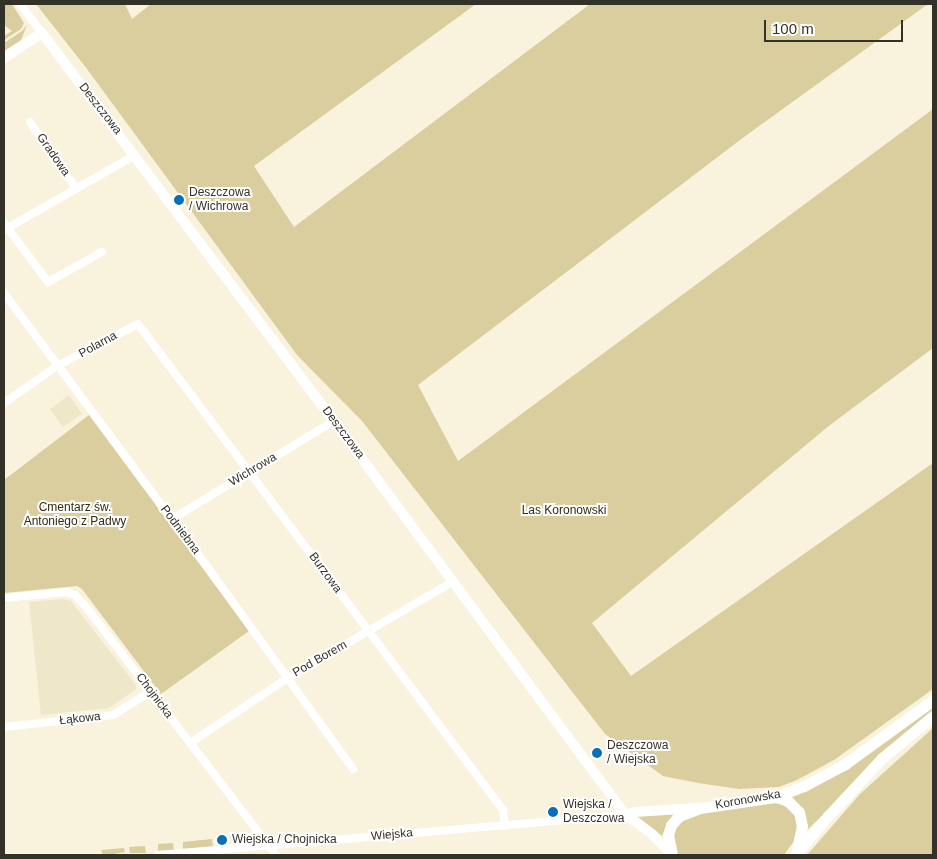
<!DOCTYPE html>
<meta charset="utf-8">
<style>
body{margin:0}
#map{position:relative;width:937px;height:859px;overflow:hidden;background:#f9f3de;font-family:Helvetica,sans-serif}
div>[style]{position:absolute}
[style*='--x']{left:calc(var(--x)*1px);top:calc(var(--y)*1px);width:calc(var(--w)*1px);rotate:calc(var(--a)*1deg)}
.built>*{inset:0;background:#eee7ca}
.green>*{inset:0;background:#dace9e}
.minor>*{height:8px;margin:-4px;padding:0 4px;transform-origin:4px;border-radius:4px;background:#fff}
.tertiary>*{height:10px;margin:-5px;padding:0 5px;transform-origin:5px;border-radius:5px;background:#fff}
.secondary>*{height:11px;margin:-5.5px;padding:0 5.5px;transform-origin:5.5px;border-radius:5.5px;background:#fff}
.dots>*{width:14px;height:14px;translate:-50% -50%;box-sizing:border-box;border:2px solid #fff;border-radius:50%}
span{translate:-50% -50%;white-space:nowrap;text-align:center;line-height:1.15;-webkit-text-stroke:4px #fff;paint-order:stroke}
.street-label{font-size:12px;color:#333128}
.poi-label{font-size:12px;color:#333128}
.left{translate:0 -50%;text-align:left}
.park-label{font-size:12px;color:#312b0f}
.frame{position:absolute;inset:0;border:5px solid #333128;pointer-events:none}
.scale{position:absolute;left:764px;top:20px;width:139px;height:22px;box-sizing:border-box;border:2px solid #333128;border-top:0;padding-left:6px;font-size:15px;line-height:18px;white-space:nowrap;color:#333128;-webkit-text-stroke:4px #fff;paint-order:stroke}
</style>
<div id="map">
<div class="built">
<div style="clip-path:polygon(69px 395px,82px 414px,63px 427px,50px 409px)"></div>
<div style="clip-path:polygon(63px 599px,71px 601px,136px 685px,136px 689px,109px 708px,41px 715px,29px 602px)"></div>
</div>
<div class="green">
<div style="clip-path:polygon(4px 4px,12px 4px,24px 23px,21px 29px,4px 40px,4px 36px,12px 31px,4px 25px)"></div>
<div style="clip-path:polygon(36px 4px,125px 4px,132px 19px,151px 4px,476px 4px,254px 166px,294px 227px,590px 4px,928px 4px,744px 137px,418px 385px,458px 461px,933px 109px,933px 348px,830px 425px,592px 623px,631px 676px,933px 463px,933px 689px,834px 760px,797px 780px,779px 787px,739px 789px,698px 783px,663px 776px,605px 734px,362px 421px,297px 355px,87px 69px)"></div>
<div style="clip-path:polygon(27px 25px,21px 40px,4px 51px,4px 43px,22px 31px)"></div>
<div style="clip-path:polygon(89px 415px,249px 631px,161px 694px,82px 589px,77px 586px,4px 593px,4px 480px)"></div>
<div style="clip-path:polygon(933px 705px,933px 710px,807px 830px,789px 796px)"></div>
<div style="clip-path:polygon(933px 728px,933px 855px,807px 855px,860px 794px)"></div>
<div style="clip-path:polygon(774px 801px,792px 810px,799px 827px,794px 841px,784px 855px,677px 855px,671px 837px,679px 820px,700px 812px,735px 809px)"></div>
<div style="clip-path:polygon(673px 814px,662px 836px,637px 816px)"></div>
<div style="clip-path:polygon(212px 839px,213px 847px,183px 849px,183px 842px)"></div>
<div style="clip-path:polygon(173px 843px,174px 850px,158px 851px,158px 844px)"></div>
<div style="clip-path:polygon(145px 846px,146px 853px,130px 853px,129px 847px)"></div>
<div style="clip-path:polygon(124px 848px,125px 852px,109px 855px,103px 855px,101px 850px)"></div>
</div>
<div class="minor">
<div style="--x:20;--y:4;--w:36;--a:53"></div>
<div style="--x:30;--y:122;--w:80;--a:55.1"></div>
<div style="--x:4;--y:223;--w:74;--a:53.3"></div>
<div style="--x:48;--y:282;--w:62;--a:-29.1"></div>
<div style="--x:4;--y:230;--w:151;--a:-29.8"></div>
<div style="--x:4;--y:293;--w:347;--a:53.4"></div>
<div style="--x:211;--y:572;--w:243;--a:54.2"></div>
<div style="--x:4;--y:403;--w:65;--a:-34.9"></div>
<div style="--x:57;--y:366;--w:91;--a:-27.4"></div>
<div style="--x:138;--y:324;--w:608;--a:53.09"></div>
<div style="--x:503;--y:810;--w:16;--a:83"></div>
<div style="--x:172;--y:519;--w:189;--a:-31.2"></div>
<div style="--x:4;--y:598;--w:63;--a:-5.4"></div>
<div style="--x:67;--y:592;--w:9;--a:21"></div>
<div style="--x:75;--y:595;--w:18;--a:47"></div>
<div style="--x:87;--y:608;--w:311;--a:52.6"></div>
<div style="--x:4;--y:727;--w:110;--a:-6.3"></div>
<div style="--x:113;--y:715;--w:44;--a:-31.9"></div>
<div style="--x:190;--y:743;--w:118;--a:-33.6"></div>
<div style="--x:288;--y:678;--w:192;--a:-30.3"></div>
<div style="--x:158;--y:855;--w:470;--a:-4.9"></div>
</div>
<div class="tertiary">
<div style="--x:4;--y:58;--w:45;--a:-33.3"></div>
<div style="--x:42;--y:33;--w:519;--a:53.06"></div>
<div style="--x:354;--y:448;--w:457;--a:53.5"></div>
<div style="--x:626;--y:815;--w:32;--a:36"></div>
<div style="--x:652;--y:834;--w:29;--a:46"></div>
<div style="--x:626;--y:815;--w:9;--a:-18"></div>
<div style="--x:635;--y:812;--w:62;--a:-3.7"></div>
</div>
<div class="secondary">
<div style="--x:775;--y:797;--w:12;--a:14"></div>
<div style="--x:787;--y:800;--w:17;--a:45"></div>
<div style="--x:799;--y:812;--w:14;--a:78"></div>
<div style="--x:802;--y:826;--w:24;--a:102"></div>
<div style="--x:672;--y:855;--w:20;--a:-101"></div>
<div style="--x:668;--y:835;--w:10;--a:-73"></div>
<div style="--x:671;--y:825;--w:12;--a:-48"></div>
<div style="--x:679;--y:816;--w:22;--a:-21"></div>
<div style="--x:700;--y:808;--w:76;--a:-8.3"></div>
<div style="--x:775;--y:797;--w:31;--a:-21"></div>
<div style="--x:804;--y:786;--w:47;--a:-28.2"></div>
<div style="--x:845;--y:764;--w:109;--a:-36"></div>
<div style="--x:795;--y:855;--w:50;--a:-49.9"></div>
<div style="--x:827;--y:817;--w:81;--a:-47"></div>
<div style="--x:882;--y:758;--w:66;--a:-39.5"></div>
</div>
<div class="dots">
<div style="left:179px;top:200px;background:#086eb9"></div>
<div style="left:597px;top:753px;background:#086eb9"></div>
<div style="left:553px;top:812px;background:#086eb9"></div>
<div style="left:222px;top:840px;background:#086eb9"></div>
</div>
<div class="street-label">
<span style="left:100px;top:109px;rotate:52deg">Deszczowa</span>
<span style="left:53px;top:155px;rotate:55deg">Gradowa</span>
<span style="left:98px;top:345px;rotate:-29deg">Polarna</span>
<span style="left:343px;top:433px;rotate:53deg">Deszczowa</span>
<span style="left:253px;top:470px;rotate:-31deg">Wichrowa</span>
<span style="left:180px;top:530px;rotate:53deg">Podniebna</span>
<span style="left:325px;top:573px;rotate:54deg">Burzowa</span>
<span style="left:320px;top:659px;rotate:-30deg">Pod Borem</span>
<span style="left:154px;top:696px;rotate:53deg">Chojnicka</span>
<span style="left:80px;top:719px;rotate:-6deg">Łąkowa</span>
<span style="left:748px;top:800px;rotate:-10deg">Koronowska</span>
<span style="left:392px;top:835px;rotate:-5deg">Wiejska</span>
</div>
<div class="poi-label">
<span class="left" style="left:189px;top:200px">Deszczowa<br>/ Wichrowa</span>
<span class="left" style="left:607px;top:753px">Deszczowa<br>/ Wiejska</span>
<span class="left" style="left:563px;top:812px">Wiejska /<br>Deszczowa</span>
<span class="left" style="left:232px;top:840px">Wiejska / Chojnicka</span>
</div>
<div class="park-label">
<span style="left:75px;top:515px">Cmentarz św.<br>Antoniego z Padwy</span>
<span style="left:564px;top:511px">Las Koronowski</span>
</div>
<div class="frame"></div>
<div class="scale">100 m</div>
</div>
